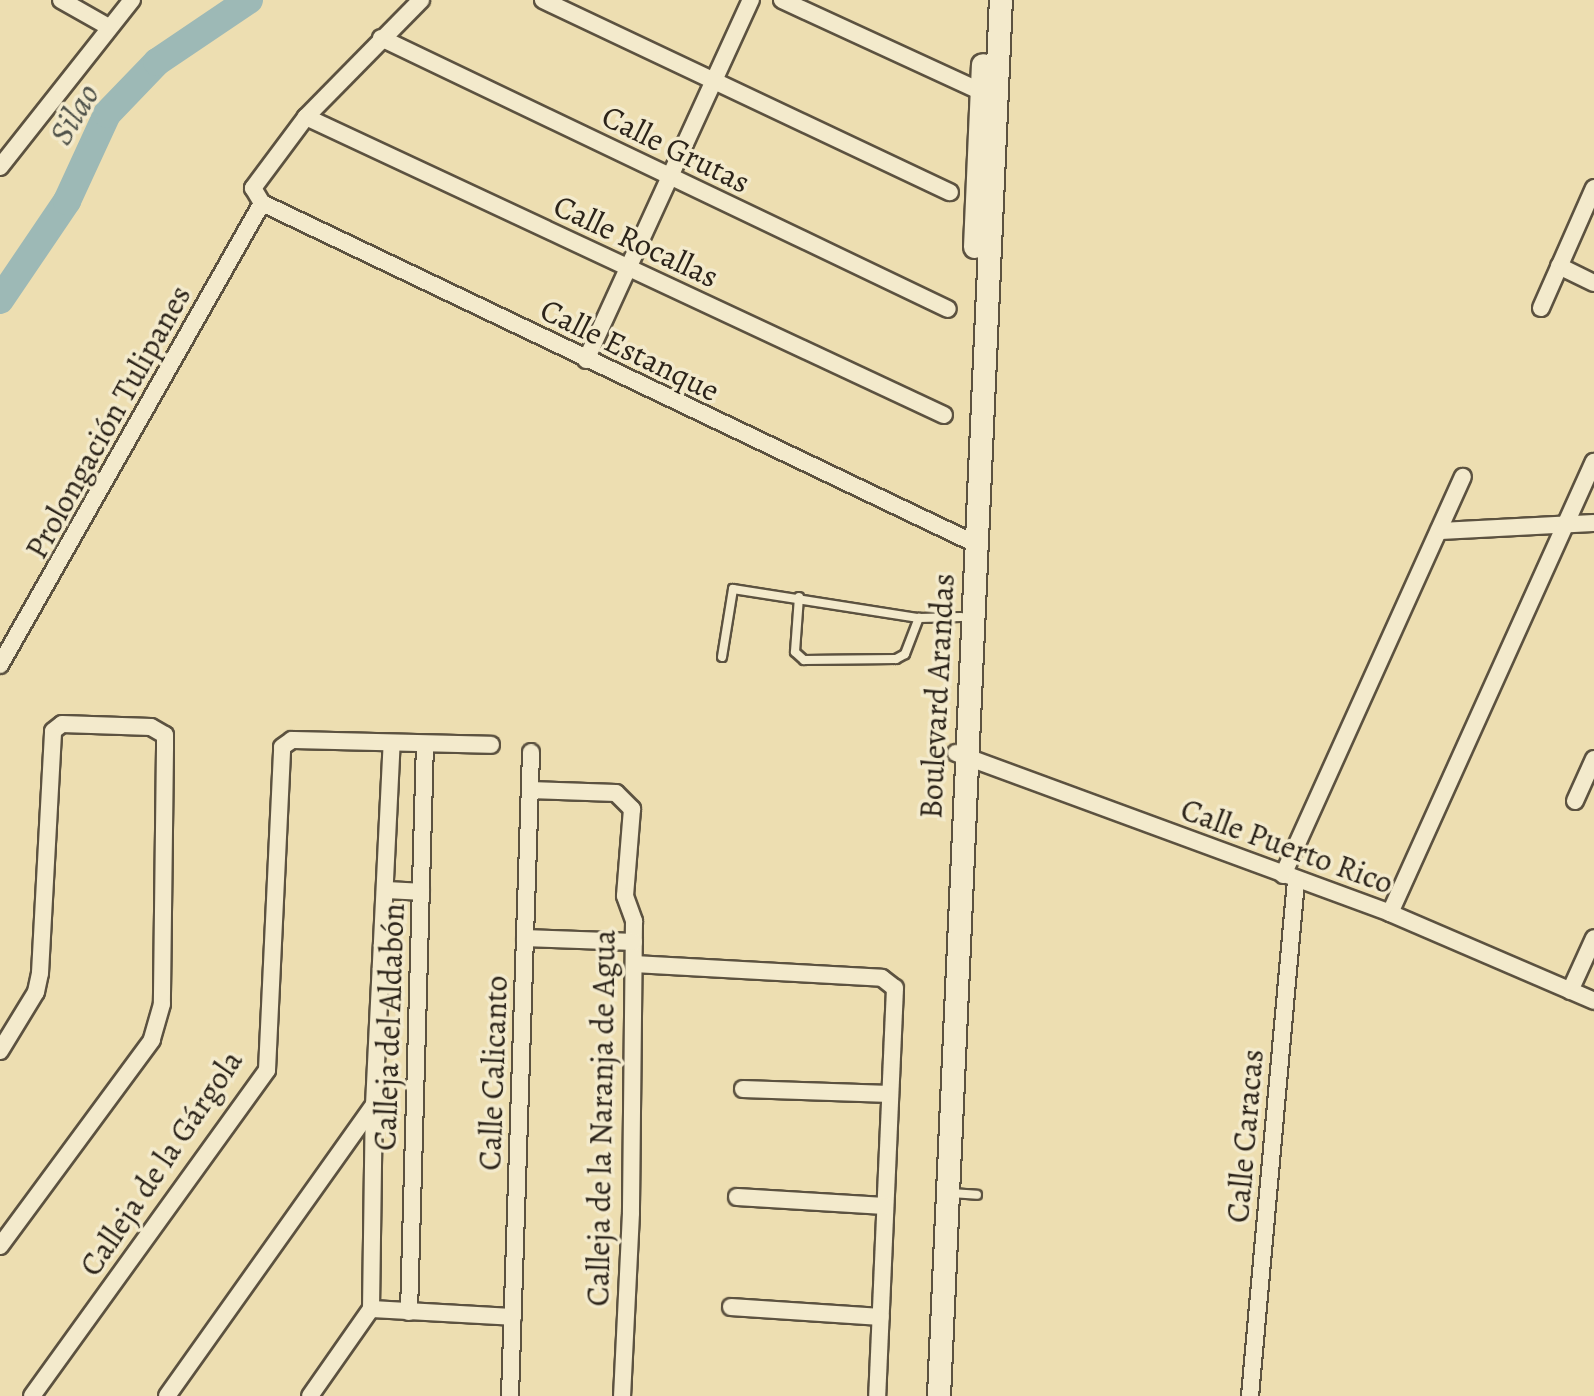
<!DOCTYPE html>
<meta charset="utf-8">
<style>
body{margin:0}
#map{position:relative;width:1594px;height:1396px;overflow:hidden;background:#eddeb1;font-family:Alegreya,serif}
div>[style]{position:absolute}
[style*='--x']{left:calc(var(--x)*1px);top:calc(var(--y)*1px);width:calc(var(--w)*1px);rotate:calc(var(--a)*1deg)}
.river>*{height:28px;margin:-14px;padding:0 14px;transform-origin:14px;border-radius:14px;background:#9db9b6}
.roads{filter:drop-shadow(2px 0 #5c5240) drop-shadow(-2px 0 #5c5240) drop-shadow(0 2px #5c5240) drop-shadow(0 -2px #5c5240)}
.service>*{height:8px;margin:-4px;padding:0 4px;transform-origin:4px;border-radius:4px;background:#f3eacc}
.minor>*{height:16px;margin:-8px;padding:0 8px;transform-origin:8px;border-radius:8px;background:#f3eacc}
.secondary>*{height:22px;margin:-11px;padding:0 11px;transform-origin:11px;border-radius:11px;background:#f3eacc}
span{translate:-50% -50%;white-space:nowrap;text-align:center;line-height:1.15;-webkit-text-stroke:7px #f3eacc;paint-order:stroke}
.street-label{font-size:32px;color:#2c241a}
.water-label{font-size:34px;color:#4e5149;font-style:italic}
</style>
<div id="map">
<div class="river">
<div style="--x:0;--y:300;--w:120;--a:-55.9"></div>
<div style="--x:67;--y:201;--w:96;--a:-65.3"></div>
<div style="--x:107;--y:114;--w:72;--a:-46.1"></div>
<div style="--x:157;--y:62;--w:111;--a:-34"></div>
</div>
<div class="roads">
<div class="service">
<div style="--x:799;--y:597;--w:55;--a:94.2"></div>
<div style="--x:795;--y:652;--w:12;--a:42"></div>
<div style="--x:804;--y:660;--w:92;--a:-0.6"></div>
<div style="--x:896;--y:659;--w:10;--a:-29"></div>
<div style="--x:905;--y:654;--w:39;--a:-69"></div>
<div style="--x:722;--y:657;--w:69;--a:-80.8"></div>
<div style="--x:733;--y:589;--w:188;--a:8.9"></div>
<div style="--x:919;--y:618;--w:42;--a:-1.4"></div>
<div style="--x:951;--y:1193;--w:26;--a:4"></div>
</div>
<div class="minor">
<div style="--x:61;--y:0;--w:53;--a:29.5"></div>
<div style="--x:421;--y:0;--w:164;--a:134.5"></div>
<div style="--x:306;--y:117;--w:89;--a:126.7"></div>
<div style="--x:253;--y:188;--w:17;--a:59"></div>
<div style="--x:262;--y:203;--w:791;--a:25.53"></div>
<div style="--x:543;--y:0;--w:450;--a:25.3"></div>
<div style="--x:782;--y:0;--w:230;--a:24.7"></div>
<div style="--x:381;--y:38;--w:628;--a:25.55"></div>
<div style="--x:306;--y:117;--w:704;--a:25.04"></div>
<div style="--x:0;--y:167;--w:213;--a:-51.7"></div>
<div style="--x:1559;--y:266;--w:39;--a:26"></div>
<div style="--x:1541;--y:308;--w:131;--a:-66.2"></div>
<div style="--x:586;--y:360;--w:396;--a:-65.4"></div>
<div style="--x:1439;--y:531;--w:155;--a:-3"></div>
<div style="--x:0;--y:665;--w:531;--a:-60.44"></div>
<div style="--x:956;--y:753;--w:463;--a:20.2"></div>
<div style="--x:1390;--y:913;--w:222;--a:23.3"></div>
<div style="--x:530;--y:790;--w:86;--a:2"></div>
<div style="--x:616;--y:793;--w:23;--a:45"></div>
<div style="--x:632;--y:809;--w:87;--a:94.6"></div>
<div style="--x:625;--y:896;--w:27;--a:70"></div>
<div style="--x:634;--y:921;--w:292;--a:90.6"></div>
<div style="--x:631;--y:1213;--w:183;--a:92.8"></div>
<div style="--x:1575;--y:801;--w:46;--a:-65.7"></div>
<div style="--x:1283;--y:875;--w:437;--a:-65.7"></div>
<div style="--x:385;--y:890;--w:36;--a:3"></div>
<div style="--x:1390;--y:913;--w:495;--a:-65.7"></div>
<div style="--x:525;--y:938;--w:109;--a:2.1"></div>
<div style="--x:634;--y:964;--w:248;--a:3.2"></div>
<div style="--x:882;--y:978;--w:16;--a:38"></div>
<div style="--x:895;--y:988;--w:408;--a:92.5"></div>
<div style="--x:1570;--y:991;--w:58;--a:-65.6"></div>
<div style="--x:0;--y:1051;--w:69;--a:-58.6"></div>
<div style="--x:36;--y:992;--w:19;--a:-78"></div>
<div style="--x:40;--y:973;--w:242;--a:-86.9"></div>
<div style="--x:53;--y:731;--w:11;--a:-38"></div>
<div style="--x:62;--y:724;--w:89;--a:1.9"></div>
<div style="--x:151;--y:727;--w:16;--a:30"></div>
<div style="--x:165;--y:735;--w:13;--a:90"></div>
<div style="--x:165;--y:748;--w:256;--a:90.7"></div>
<div style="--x:162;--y:1004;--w:37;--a:106"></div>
<div style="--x:152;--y:1040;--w:256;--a:126.4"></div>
<div style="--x:743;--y:1089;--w:147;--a:1.9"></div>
<div style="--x:737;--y:1197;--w:148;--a:3.5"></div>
<div style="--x:731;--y:1307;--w:150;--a:3.8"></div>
<div style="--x:371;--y:1309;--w:204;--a:-89.2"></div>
<div style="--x:374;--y:1105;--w:362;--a:-87.2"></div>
<div style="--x:371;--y:1309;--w:142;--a:3.2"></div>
<div style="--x:409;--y:1312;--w:568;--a:-88.39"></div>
<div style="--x:32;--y:1396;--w:402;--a:-54.2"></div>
<div style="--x:267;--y:1070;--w:323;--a:-87.3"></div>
<div style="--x:282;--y:747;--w:12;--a:-35"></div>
<div style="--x:292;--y:740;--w:199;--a:1.4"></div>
<div style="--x:167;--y:1396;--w:357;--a:-54.6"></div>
<div style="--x:310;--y:1396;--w:106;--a:-55"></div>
<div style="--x:510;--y:1396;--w:644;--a:-88.13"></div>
<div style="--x:1250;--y:1396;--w:517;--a:-84.9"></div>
</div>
<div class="secondary">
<div style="--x:975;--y:247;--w:182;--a:-87.5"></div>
<div style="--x:939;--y:1396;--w:1397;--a:-87.46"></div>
</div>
</div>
<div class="street-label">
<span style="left:676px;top:149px;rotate:26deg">Calle Grutas</span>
<span style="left:636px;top:241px;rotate:25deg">Calle Rocallas</span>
<span style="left:630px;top:350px;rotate:26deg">Calle Estanque</span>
<span style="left:108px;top:422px;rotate:-61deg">Prolongación Tulipanes</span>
<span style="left:937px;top:696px;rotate:-87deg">Boulevard Arandas</span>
<span style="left:1287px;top:846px;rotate:20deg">Calle Puerto Rico</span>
<span style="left:389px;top:1027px;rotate:-88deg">Calleja del Aldabón</span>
<span style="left:493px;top:1073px;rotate:-88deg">Calle Calicanto</span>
<span style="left:601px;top:1118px;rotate:-89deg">Calleja de la Naranja de Agua</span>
<span style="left:1245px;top:1136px;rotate:-85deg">Calle Caracas</span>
<span style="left:161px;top:1163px;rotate:-56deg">Calleja de la Gárgola</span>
</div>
<div class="water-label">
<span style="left:74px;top:114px;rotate:-59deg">Silao</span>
</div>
</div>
